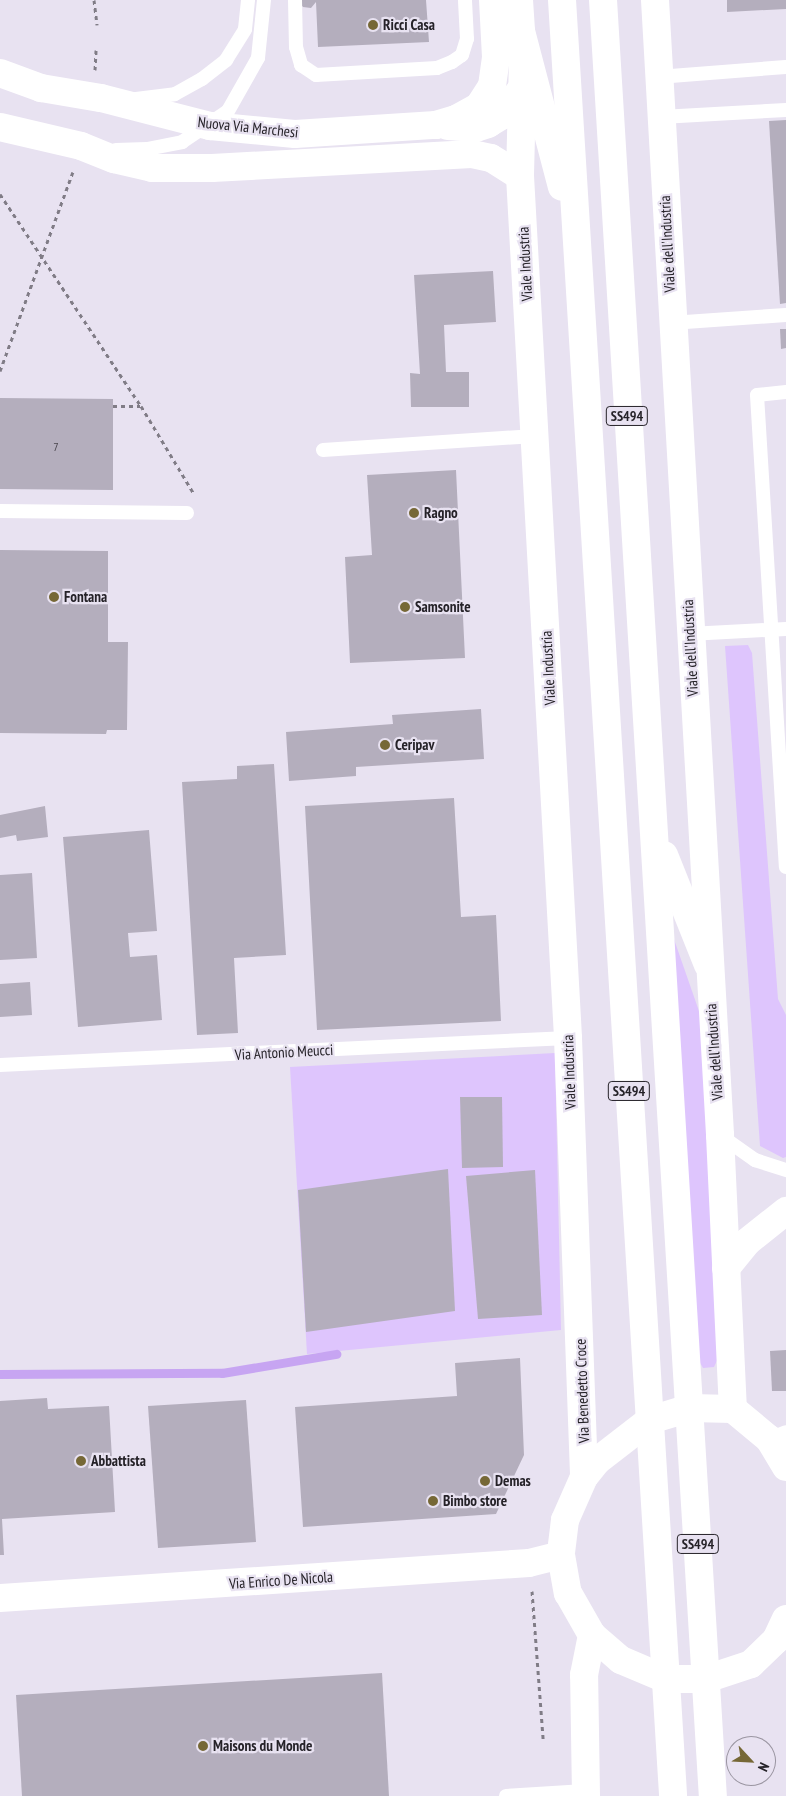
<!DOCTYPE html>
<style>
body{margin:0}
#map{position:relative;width:786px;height:1796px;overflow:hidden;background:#e8e2f1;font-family:"PT Sans Narrow",sans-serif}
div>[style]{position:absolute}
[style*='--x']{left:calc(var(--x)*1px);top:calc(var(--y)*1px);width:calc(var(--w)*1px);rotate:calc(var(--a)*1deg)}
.green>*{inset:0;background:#dec5fd}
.stream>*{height:9px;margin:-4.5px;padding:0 4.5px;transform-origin:4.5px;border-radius:4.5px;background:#c7a5f2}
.building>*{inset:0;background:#b4aebd}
.path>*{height:3px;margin-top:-1.5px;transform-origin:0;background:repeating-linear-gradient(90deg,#807c86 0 4px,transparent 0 8px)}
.lane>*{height:14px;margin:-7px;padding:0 7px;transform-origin:7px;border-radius:7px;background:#fff}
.street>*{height:28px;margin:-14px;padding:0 14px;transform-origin:14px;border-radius:14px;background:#fff}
.primary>*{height:28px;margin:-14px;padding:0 14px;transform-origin:14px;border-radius:14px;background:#fff}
.dots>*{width:14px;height:14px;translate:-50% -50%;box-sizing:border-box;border:2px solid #e8e2f1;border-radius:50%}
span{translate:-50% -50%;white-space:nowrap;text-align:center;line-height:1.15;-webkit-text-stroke:4.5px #e8e2f1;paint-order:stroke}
.number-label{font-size:12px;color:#49454d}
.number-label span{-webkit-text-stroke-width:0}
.shield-label span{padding:1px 4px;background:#e8e2f1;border:1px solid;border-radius:4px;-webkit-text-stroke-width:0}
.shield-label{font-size:14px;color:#252228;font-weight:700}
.poi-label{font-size:15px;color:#252228;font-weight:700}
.left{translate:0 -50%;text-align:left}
.street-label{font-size:15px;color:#252228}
.north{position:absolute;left:726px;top:1736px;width:50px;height:50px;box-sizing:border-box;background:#e8e2f1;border:1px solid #9a95a1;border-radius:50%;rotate:115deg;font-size:14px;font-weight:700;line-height:20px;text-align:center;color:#252228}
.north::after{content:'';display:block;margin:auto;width:18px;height:22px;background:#766836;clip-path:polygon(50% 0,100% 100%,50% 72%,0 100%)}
</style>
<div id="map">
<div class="green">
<div style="clip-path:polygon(748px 645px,752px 653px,778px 999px,786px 1015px,786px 1157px,783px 1158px,760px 1146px,725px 646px)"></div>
<div style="clip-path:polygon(668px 922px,700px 1014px,720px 1354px,714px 1367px,703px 1368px,696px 1356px)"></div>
<div style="clip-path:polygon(555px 1053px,561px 1330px,307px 1354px,290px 1067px)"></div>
</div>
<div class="stream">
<div style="--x:0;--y:1374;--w:222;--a:-0.3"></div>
<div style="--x:222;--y:1373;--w:116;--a:-9.5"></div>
</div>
<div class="building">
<div style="clip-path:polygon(297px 0,426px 0,429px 42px,318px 47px,316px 2px,311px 8px,303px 7px)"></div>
<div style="clip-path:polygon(727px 0,786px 0,786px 9px,727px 12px)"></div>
<div style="clip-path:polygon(786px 120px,786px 303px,780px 304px,769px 121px)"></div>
<div style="clip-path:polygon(493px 271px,496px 322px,444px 325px,446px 372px,469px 372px,469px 407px,411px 407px,410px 373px,420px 374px,414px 275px)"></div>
<div style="clip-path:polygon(780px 329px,786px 329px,786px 348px,781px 349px)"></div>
<div style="clip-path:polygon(0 398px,113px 399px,113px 490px,0 489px)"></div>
<div style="clip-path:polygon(456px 470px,465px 658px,350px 663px,345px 557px,372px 555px,367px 475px)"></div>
<div style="clip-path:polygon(0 550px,108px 551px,108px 642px,128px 642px,127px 730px,107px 730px,106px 734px,0 733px)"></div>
<div style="clip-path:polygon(481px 709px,484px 759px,356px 767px,356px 776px,289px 781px,286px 732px,393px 724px,392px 715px)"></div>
<div style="clip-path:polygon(274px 764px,286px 955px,234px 958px,238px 1033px,197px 1035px,182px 782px,237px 779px,237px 766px)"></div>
<div style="clip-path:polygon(454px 798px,461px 917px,496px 915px,501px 1021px,317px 1030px,305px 806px)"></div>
<div style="clip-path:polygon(45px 806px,48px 837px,17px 841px,16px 835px,0 838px,0 815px)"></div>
<div style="clip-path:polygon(149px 830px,157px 931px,128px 933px,130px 957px,157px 955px,162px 1020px,78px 1027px,63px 837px)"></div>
<div style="clip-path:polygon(32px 873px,37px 958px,0 960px,0 875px)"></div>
<div style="clip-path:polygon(30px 982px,32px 1015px,0 1017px,0 984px)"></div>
<div style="clip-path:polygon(460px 1097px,502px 1097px,503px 1167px,462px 1168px)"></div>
<div style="clip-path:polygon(448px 1169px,455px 1311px,306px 1332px,298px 1190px)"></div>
<div style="clip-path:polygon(535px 1170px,542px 1315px,478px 1319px,466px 1176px)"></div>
<div style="clip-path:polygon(786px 1350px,786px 1391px,772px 1391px,770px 1351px)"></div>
<div style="clip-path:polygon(520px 1358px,524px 1455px,496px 1514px,303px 1527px,295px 1407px,457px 1396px,455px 1363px)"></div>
<div style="clip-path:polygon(47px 1398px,48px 1409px,109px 1406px,115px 1512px,2px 1519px,4px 1555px,0 1555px,0 1401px)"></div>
<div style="clip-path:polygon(246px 1400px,256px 1542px,158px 1548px,148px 1406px)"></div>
<div style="clip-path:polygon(382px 1673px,389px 1796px,22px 1796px,16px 1695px)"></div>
</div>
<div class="path">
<div style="--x:94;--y:0;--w:25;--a:83"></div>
<div style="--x:95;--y:70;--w:20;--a:-87"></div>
<div style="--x:0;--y:194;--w:255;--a:56.4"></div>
<div style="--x:141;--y:406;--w:103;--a:58.9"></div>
<div style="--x:0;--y:371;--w:212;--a:-69.9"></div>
<div style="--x:113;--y:406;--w:27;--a:0"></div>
<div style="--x:532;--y:1591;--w:148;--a:85.7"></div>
</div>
<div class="lane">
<div style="--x:295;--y:0;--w:47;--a:88.8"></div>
<div style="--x:296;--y:47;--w:19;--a:74"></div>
<div style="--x:301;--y:65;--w:18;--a:34"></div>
<div style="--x:316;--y:75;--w:121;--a:-3.3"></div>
<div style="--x:437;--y:68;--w:16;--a:-22"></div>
<div style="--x:452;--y:62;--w:12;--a:-35"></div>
<div style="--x:462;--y:55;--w:17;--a:-73"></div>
<div style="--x:467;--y:39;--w:39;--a:-93"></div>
<div style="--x:658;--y:77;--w:128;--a:-4.5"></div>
<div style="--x:136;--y:99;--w:39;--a:-7"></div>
<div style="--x:175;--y:94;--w:31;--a:-29"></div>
<div style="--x:202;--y:79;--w:31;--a:-38"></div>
<div style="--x:226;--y:60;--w:36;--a:-58"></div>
<div style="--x:245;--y:29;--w:29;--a:-84"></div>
<div style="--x:661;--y:117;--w:125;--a:-3.2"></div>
<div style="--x:116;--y:150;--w:31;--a:-2"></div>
<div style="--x:147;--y:149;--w:36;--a:-11"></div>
<div style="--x:182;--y:142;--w:55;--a:-34"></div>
<div style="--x:228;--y:111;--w:61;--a:-60.5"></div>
<div style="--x:258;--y:58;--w:58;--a:-84.1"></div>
<div style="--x:671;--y:323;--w:115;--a:-4"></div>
<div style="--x:786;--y:392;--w:29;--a:174"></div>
<div style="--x:757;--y:395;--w:473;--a:86.5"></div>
<div style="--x:323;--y:450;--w:212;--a:-3.8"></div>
<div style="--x:0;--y:511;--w:187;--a:0.6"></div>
<div style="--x:689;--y:634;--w:97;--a:-3"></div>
<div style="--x:0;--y:1065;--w:569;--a:-2.72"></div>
<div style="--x:721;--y:1136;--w:42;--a:35.2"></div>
<div style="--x:755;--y:1160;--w:33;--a:18"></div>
<div style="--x:769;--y:1439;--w:18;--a:-22"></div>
<div style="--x:506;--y:1796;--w:79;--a:-3.6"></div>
</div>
<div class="street">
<div style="--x:519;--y:0;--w:60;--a:86.2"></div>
<div style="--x:523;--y:60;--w:116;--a:91.5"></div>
<div style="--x:520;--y:176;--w:863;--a:86.81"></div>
<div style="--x:568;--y:1038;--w:439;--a:87.9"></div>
<div style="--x:655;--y:0;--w:1137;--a:86.72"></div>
<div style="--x:720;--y:1135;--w:274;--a:87.3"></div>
<div style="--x:0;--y:73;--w:44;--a:20.1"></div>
<div style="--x:41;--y:88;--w:61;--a:9.5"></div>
<div style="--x:101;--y:98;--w:113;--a:14.4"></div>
<div style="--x:210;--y:126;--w:85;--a:5.4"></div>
<div style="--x:295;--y:134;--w:141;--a:-3.7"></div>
<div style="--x:436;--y:125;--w:21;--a:-17"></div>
<div style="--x:456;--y:119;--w:26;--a:-29"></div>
<div style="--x:479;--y:106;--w:24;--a:-57"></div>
<div style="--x:492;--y:86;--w:29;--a:-82"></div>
<div style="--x:496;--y:57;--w:57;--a:-93"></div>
<div style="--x:448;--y:126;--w:28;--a:4"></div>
<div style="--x:476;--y:128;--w:13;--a:-18"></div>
<div style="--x:488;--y:124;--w:15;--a:-32"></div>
<div style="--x:501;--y:116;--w:35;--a:-53"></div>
<div style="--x:0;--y:127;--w:83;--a:13.2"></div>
<div style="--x:81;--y:146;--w:35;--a:22"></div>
<div style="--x:114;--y:159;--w:39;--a:13"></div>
<div style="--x:152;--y:168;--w:60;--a:0"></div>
<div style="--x:212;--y:168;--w:260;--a:-3.1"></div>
<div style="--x:472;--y:154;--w:19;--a:12"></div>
<div style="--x:491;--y:158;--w:34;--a:32"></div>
<div style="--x:726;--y:1268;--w:33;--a:-51"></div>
<div style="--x:747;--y:1242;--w:50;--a:-38.5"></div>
<div style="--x:0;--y:1598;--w:530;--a:-3.79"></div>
<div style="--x:529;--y:1563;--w:33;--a:-14"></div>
<div style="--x:586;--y:1796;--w:121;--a:-90.9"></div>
<div style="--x:584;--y:1675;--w:41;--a:-78.7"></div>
</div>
<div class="primary">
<div style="--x:562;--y:0;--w:1799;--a:86.46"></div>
<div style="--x:603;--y:0;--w:1799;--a:86.5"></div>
<div style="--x:521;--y:31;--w:161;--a:75.3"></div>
<div style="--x:664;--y:855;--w:118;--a:68.2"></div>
<div style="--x:786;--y:1467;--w:33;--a:-121"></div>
<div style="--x:769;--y:1439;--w:47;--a:-140.2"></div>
<div style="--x:733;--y:1409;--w:43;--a:-178.7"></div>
<div style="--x:690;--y:1408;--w:42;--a:163.3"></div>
<div style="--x:650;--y:1420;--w:67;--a:142.3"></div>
<div style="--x:597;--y:1461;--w:21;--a:129"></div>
<div style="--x:584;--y:1477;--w:47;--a:113.8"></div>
<div style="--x:565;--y:1520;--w:35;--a:97"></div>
<div style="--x:561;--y:1555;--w:39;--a:80"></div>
<div style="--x:568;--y:1593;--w:48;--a:60.3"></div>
<div style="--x:592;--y:1635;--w:38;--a:41"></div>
<div style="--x:621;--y:1660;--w:49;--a:22.9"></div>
<div style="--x:666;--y:1679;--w:40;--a:0"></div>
<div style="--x:706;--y:1679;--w:47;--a:-18.4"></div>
<div style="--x:751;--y:1664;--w:35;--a:-44"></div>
<div style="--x:776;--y:1640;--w:23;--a:-65"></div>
</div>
<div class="dots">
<div style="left:373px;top:25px;background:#766836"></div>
<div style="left:414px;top:513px;background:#766836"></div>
<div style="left:54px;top:597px;background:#766836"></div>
<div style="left:405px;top:607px;background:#766836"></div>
<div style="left:385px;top:745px;background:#766836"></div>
<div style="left:81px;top:1461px;background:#766836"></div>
<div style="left:485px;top:1481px;background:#766836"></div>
<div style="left:433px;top:1501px;background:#766836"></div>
<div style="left:203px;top:1746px;background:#766836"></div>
</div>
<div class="number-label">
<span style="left:56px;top:447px">7</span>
</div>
<div class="shield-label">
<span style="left:627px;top:416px">SS494</span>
<span style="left:629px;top:1091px">SS494</span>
<span style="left:698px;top:1544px">SS494</span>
</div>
<div class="poi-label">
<span class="left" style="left:383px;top:25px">Ricci Casa</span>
<span class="left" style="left:424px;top:513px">Ragno</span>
<span class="left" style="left:64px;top:597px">Fontana</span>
<span class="left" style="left:415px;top:607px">Samsonite</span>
<span class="left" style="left:395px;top:745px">Ceripav</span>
<span class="left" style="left:91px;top:1461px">Abbattista</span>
<span class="left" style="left:495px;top:1481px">Demas</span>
<span class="left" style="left:443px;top:1501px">Bimbo store</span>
<span class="left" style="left:213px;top:1746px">Maisons du Monde</span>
</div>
<div class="street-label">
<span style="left:248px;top:127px;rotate:6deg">Nuova Via Marchesi</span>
<span style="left:667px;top:244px;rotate:-93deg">Viale dell'Industria</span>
<span style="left:525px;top:264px;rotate:-93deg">Viale Industria</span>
<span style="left:690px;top:648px;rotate:-93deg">Viale dell'Industria</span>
<span style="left:548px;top:668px;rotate:-93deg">Viale Industria</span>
<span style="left:284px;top:1052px;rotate:-3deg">Via Antonio Meucci</span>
<span style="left:714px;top:1052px;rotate:-94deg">Viale dell'Industria</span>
<span style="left:569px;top:1072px;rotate:-92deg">Viale Industria</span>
<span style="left:582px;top:1391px;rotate:-92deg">Via Benedetto Croce</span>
<span style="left:281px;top:1580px;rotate:-4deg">Via Enrico De Nicola</span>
</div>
<div class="north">N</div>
</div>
